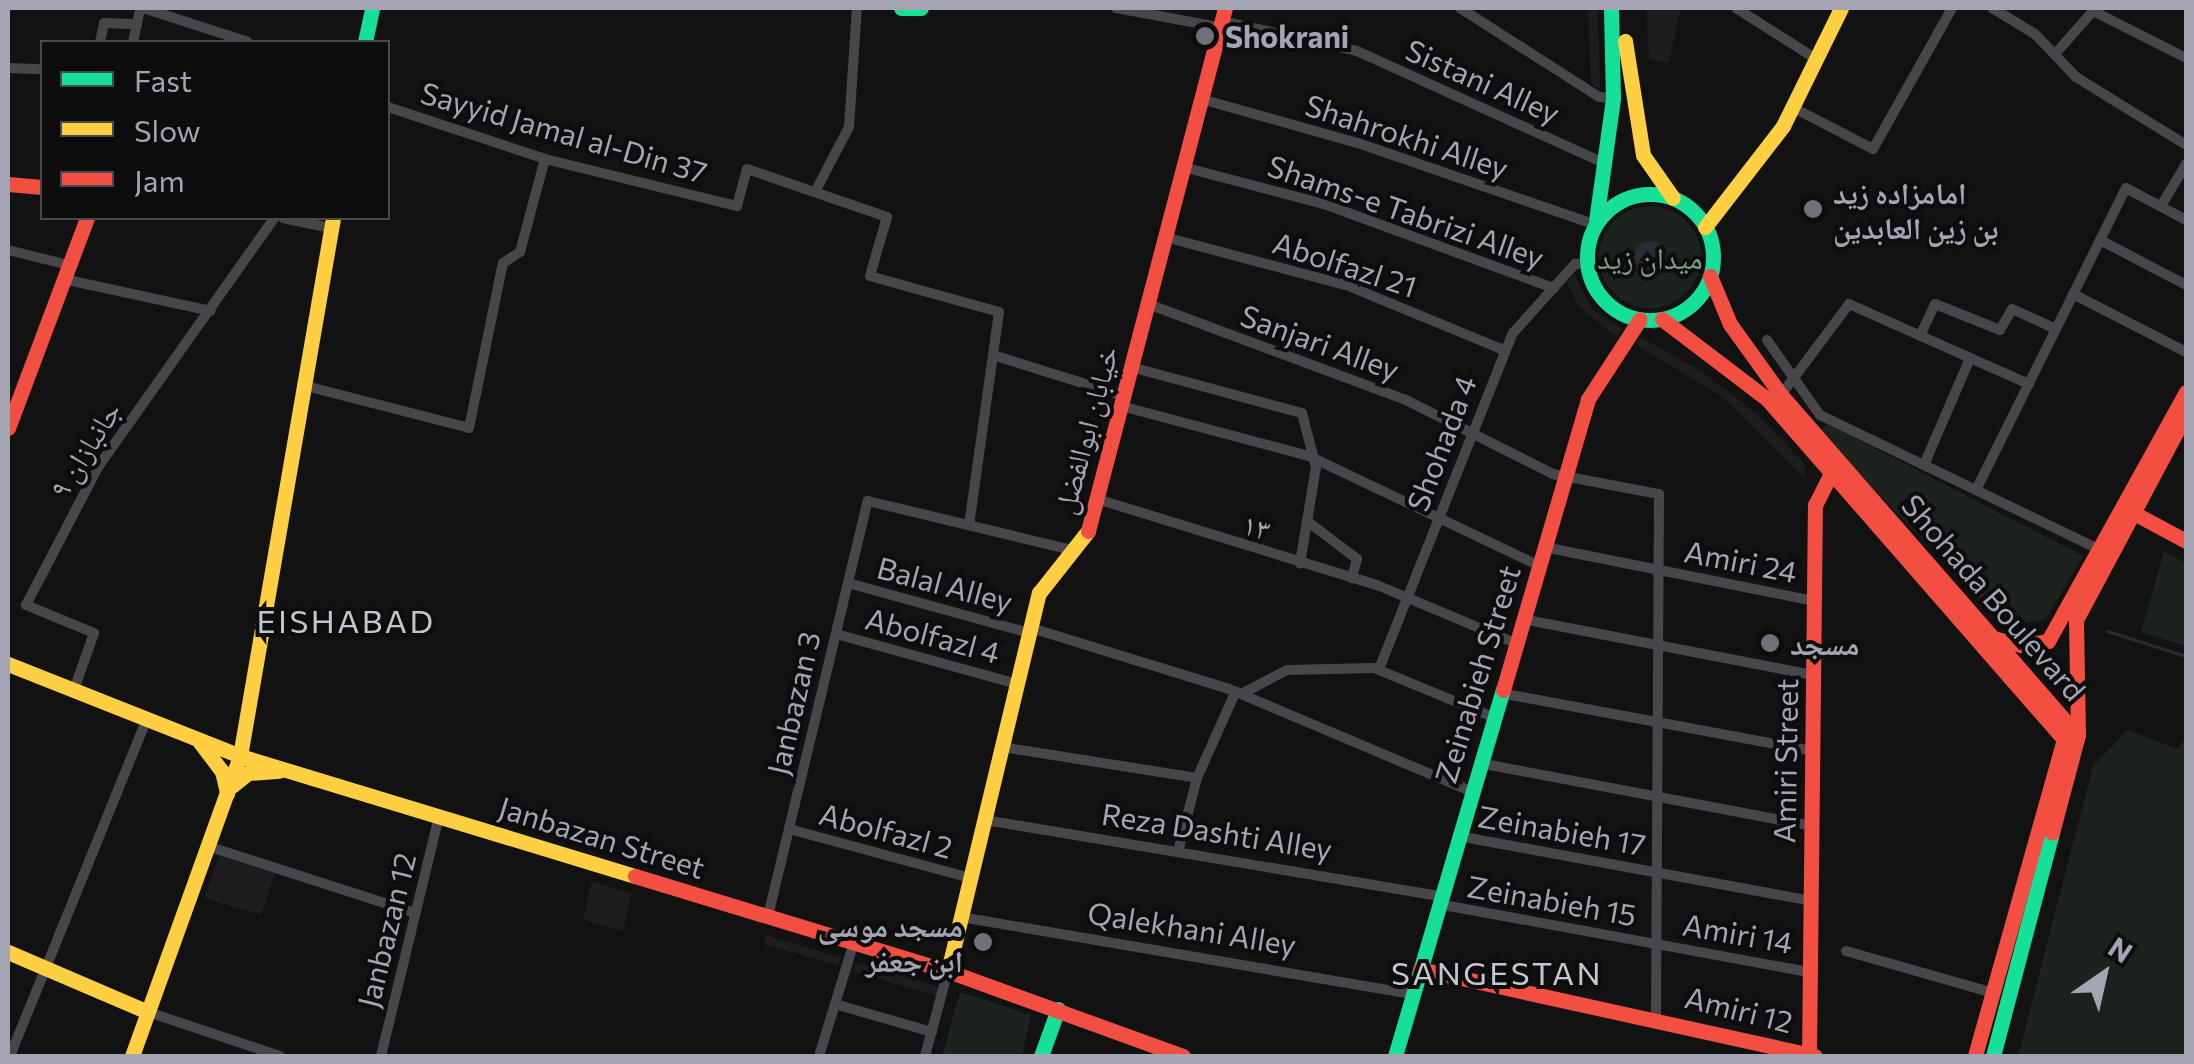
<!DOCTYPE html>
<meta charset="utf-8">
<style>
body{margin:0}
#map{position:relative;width:2194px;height:1064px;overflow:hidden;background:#121213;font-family:Commissioner,"Noto Naskh Arabic",sans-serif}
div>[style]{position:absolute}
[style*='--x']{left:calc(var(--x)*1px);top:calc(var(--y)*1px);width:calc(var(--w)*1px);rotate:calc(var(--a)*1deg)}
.built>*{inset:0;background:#1d1c1e}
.green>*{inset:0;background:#1c231f}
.round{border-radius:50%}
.water>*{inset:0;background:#292c35}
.stream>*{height:2.5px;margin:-1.25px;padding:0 1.25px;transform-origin:1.25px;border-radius:1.25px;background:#292c35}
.street>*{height:10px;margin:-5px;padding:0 5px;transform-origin:5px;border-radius:5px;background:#47474b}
.fast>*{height:15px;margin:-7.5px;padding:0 7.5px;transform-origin:7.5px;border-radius:7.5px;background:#16e098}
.fast>.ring{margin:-7.5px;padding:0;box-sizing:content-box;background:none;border:15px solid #16e098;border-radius:50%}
.slow>*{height:15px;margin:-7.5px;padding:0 7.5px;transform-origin:7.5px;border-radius:7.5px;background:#ffcf43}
.jam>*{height:15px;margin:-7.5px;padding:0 7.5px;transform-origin:7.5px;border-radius:7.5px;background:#f24e42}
.dots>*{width:28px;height:28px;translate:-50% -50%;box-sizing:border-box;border:5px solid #0d0d0e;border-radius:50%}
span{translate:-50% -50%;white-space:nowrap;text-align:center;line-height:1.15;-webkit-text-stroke:8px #0d0d0e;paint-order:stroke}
.poi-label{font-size:30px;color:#a4a4b3;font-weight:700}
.left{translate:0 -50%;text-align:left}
.right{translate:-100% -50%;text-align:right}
.street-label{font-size:30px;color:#a4a4b3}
.park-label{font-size:30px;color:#7c9d87}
.neighbourhood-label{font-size:32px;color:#c5c5cf;letter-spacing:2.5px}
.frame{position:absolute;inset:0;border:10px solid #a4a4b3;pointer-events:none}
.legend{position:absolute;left:40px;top:40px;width:350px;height:180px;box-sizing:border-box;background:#0d0d0e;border:2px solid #494950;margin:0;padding:12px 18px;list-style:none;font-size:30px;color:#a4a4b3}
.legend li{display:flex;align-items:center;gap:20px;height:50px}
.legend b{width:50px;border:2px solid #494950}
.north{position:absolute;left:2054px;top:924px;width:100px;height:100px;-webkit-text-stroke:8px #0d0d0e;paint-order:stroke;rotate:34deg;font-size:28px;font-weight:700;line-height:40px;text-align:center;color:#a4a4b3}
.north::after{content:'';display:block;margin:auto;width:35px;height:45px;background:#a4a4b3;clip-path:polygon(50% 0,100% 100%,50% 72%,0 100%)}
</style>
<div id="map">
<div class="built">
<div style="clip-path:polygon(1588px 8px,1598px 8px,1600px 90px,1591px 84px)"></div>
<div style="clip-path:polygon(1646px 8px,1681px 8px,1669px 63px,1649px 59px)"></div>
<div style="clip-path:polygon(1574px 274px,1592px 309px,1623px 329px,1617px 337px,1579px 307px,1567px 282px)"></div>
<div style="clip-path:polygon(1640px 337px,1701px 371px,1758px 415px,1805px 464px,1804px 478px,1725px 399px,1635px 344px)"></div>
<div style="clip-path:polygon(219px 856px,275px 873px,261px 915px,204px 898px)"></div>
<div style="clip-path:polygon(591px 881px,632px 894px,623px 931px,583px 920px)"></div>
<div style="clip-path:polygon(766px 935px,841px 958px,838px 966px,764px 944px)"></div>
<div style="clip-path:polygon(856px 962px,939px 987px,936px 996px,853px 971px)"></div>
</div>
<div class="green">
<div class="round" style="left:1599px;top:206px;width:102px;height:102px"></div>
<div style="clip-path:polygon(1828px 424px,2083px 556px,2046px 619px,2017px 625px,1991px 612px,1819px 431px)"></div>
<div style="clip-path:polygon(2164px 552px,2186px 563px,2186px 646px,2141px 632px)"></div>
<div style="clip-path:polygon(2128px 730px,2177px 749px,2186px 738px,2186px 1056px,2018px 1056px,2093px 766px)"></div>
<div style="clip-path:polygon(960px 992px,1031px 1015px,1022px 1056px,942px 1056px)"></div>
</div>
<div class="water">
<div class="round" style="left:1634px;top:241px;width:32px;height:32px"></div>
</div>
<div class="stream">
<div style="--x:2108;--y:631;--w:82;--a:17.8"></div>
</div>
<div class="street">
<div style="--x:143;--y:8;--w:110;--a:17.9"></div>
<div style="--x:1116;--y:8;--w:105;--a:10.5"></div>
<div style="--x:1460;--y:8;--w:165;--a:32.6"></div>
<div style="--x:1599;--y:97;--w:14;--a:4"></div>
<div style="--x:1736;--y:8;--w:95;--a:32.5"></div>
<div style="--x:1992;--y:8;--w:50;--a:31.2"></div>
<div style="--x:2035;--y:34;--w:59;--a:46.4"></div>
<div style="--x:2076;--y:77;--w:129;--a:31.7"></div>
<div style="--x:1221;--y:21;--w:139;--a:12.4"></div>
<div style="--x:1357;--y:51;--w:271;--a:24.4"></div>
<div style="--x:100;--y:42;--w:19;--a:-78"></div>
<div style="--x:104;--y:23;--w:33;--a:2"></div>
<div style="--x:133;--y:42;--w:35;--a:-78"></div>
<div style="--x:2056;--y:53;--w:56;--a:-48.6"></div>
<div style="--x:2093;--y:11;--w:104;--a:26.8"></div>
<div style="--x:8;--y:68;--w:34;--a:2"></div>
<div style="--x:1201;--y:99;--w:163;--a:15.7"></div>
<div style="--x:1358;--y:143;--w:252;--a:19"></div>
<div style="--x:388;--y:107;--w:165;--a:18.3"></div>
<div style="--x:545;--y:159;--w:198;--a:13.8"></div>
<div style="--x:737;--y:206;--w:38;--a:-75"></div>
<div style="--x:747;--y:169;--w:148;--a:18.9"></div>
<div style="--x:887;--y:217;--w:61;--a:106.1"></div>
<div style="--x:870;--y:276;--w:134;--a:15.6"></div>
<div style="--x:999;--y:312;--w:215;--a:98"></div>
<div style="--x:1792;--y:107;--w:91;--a:27.4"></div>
<div style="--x:1873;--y:149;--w:162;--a:-60.7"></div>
<div style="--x:1183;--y:167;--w:146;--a:14.7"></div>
<div style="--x:1324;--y:204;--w:245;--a:20.1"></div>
<div style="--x:815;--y:192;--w:73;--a:-62.4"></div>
<div style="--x:849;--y:127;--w:119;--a:-86.2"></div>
<div style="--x:2161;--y:206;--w:49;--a:-59.2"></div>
<div style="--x:283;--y:218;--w:49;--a:11.8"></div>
<div style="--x:1165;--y:237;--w:187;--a:14.9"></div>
<div style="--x:1346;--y:285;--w:171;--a:22.4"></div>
<div style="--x:2100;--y:240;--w:97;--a:27.6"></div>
<div style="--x:8;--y:250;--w:62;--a:14"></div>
<div style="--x:63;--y:279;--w:151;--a:12.2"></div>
<div style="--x:2073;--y:294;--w:127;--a:27.2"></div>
<div style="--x:1148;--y:304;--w:275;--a:20.4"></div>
<div style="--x:1406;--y:400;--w:165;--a:26.7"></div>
<div style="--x:1553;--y:474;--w:108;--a:10.7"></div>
<div style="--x:1659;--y:494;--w:523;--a:90.33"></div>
<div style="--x:1920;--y:336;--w:35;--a:-65"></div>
<div style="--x:1935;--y:304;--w:70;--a:21.8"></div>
<div style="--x:2000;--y:330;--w:24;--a:-60"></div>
<div style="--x:2012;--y:309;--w:48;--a:24.4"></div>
<div style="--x:1767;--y:340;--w:92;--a:54.8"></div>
<div style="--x:1820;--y:415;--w:312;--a:25.7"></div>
<div style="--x:993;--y:355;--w:137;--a:17.4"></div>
<div style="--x:1131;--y:367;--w:177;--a:15.1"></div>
<div style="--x:1302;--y:413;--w:56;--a:75.5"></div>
<div style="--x:1316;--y:467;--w:98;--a:99.4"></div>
<div style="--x:302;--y:385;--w:172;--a:14.4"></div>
<div style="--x:469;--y:428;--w:168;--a:-78.4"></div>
<div style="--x:503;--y:263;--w:20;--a:-33"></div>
<div style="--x:520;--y:252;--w:96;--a:-75"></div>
<div style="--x:1781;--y:395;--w:114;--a:-53.2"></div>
<div style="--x:1849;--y:304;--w:197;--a:24"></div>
<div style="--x:1121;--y:406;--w:195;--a:14.9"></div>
<div style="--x:1309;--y:456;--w:254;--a:25.5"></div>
<div style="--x:1924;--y:465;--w:116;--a:-66.7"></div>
<div style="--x:1976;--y:490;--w:337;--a:-63.6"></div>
<div style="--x:2126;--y:188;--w:68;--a:28.1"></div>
<div style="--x:1097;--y:499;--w:293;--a:17.1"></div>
<div style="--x:1377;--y:585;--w:150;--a:22.8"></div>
<div style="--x:1307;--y:521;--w:63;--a:37.2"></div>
<div style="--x:1357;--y:559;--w:20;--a:105"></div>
<div style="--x:1544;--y:547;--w:275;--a:11.3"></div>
<div style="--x:848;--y:583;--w:189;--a:15.4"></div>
<div style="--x:1522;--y:619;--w:296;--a:10.9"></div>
<div style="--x:1031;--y:628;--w:207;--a:17.1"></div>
<div style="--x:1229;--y:689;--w:263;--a:22.9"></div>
<div style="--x:836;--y:634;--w:188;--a:15.4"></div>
<div style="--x:1379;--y:669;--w:362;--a:-68.3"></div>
<div style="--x:1513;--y:333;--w:93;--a:-48.1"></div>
<div style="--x:1575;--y:264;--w:12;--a:-5"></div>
<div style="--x:74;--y:690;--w:60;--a:-70.7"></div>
<div style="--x:94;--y:633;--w:74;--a:-157.6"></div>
<div style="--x:26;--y:605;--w:156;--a:-62.4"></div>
<div style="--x:98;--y:467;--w:305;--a:-54.7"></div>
<div style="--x:1500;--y:693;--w:317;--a:10.5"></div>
<div style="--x:1241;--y:694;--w:52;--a:-27.6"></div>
<div style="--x:1287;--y:670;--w:87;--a:-1.3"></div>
<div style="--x:1374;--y:668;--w:129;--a:22.4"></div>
<div style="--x:1002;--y:747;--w:197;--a:9"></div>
<div style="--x:1479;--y:763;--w:339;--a:10.7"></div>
<div style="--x:985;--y:820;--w:462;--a:9.5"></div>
<div style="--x:789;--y:829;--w:188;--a:15.1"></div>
<div style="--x:1458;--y:836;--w:359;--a:10.4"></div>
<div style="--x:207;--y:846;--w:219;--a:17.8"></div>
<div style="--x:1179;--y:848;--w:72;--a:-75.6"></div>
<div style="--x:1197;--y:778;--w:95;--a:-65.9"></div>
<div style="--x:1438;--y:904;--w:378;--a:10.4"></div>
<div style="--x:768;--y:916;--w:427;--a:-76.5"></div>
<div style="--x:868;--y:501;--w:210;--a:13.5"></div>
<div style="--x:961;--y:917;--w:459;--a:9.7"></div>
<div style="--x:1846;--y:951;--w:153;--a:15.9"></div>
<div style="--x:835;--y:1004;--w:101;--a:16.1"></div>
<div style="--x:148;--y:1012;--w:139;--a:18.4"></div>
<div style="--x:10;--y:1056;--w:364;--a:-67.9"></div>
<div style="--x:381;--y:1056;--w:247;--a:-76.4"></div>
<div style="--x:819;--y:1056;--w:119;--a:-72.9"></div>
<div style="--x:925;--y:1056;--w:88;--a:-74.9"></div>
</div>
<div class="fast">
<div style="--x:901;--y:8;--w:20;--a:0"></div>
<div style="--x:365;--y:42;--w:35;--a:-78"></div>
<div class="ring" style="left:1587px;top:194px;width:111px;height:111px"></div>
<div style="--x:1596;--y:221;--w:124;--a:-82.1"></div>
<div style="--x:1613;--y:98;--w:90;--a:-91.3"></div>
<div style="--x:1041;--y:1056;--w:50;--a:-70.1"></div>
<div style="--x:1395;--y:1056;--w:382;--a:-73.6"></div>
<div style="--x:1993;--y:1056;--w:231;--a:-75.2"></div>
</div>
<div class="slow">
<div style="--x:1625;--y:41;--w:115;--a:81"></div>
<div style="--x:1643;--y:155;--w:52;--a:55.1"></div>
<div style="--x:1705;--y:227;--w:128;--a:-52.3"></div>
<div style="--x:1783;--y:126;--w:131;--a:-63.8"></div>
<div style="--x:8;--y:664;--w:250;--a:21.6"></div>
<div style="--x:240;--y:756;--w:413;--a:16.9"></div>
<div style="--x:199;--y:741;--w:38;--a:53"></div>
<div style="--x:222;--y:771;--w:23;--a:77"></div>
<div style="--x:232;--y:786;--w:21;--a:-39"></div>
<div style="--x:248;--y:773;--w:31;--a:-4"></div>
<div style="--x:8;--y:952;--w:152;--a:23.2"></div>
<div style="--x:948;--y:971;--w:389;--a:-76.5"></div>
<div style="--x:1039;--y:593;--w:79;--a:-51.7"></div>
<div style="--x:132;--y:1056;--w:319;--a:-70.2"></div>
<div style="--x:240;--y:756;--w:546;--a:-80.19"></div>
</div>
<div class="jam">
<div style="--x:8;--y:184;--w:34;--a:5"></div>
<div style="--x:1710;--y:276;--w:52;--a:67.4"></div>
<div style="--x:1730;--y:324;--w:87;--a:54.3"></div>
<div style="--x:1781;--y:395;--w:451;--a:48.9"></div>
<div style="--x:2078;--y:735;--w:101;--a:104.9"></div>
<div style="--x:1662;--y:319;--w:132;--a:37.3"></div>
<div style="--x:1767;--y:399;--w:451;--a:48.9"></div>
<div style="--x:2064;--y:739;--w:329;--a:105.7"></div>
<div style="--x:8;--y:428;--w:224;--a:-69.4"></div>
<div style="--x:2128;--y:510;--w:66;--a:28.1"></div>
<div style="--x:1088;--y:531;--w:541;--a:-75.32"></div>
<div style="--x:1993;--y:638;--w:29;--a:14"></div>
<div style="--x:2021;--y:645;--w:27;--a:-8"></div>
<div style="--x:2048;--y:641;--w:285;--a:-61"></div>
<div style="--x:1503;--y:690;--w:303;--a:-73.7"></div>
<div style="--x:1588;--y:399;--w:95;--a:-57"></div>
<div style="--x:2078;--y:735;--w:115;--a:-91"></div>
<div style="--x:2076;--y:620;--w:234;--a:-61.9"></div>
<div style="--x:635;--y:876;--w:327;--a:16.9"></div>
<div style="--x:948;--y:971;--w:250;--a:19.9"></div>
<div style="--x:1420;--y:969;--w:404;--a:12.4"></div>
<div style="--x:1809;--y:1056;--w:551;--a:-89.38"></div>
<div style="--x:1815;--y:505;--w:36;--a:-63"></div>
</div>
<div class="dots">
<div style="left:1205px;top:36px;background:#71717b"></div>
<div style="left:1813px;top:209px;background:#71717b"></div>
<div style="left:1770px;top:643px;background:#71717b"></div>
<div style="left:983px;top:942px;background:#71717b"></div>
</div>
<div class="poi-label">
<span class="left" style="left:1225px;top:36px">Shokrani</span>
<span class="left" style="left:1833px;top:209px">امامزاده زید<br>بن زین العابدین</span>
<span class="left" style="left:1790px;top:643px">مسجد</span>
<span class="right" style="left:963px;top:942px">مسجد موسی<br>ابن جعفر</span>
</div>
<div class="street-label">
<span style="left:1483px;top:81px;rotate:24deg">Sistani Alley</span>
<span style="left:564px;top:132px;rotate:16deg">Sayyid Jamal al-Din 37</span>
<span style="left:1407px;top:136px;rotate:18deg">Shahrokhi Alley</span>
<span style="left:1406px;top:211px;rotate:19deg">Shams-e Tabrizi Alley</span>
<span style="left:1345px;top:264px;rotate:18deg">Abolfazl 21</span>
<span style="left:1320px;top:342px;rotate:20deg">Sanjari Alley</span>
<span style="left:1085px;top:430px;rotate:-75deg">خیابان ابوالفضل</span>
<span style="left:1441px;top:443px;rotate:-69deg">Shohada 4</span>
<span style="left:84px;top:449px;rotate:-58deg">جانبازان ۹</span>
<span style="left:1257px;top:526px;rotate:16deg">۱۳</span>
<span style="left:1741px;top:561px;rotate:11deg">Amiri 24</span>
<span style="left:945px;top:584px;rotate:15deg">Balal Alley</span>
<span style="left:1994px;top:597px;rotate:49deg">Shohada Boulevard</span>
<span style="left:933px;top:635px;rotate:15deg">Abolfazl 4</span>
<span style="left:1477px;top:674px;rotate:-73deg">Zeinabieh Street</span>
<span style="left:793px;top:703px;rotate:-77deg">Janbazan 3</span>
<span style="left:1785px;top:761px;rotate:-89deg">Amiri Street</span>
<span style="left:886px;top:830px;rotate:15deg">Abolfazl 2</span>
<span style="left:1562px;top:830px;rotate:10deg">Zeinabieh 17</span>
<span style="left:1217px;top:831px;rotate:9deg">Reza Dashti Alley</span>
<span style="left:602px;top:837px;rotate:17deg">Janbazan Street</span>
<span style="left:1552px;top:900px;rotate:10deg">Zeinabieh 15</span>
<span style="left:1192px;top:928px;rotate:9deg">Qalekhani Alley</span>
<span style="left:386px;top:930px;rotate:-76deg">Janbazan 12</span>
<span style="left:1738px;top:933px;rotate:10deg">Amiri 14</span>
<span style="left:1739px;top:1009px;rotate:14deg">Amiri 12</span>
</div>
<div class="park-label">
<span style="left:1650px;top:257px">میدان زید</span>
</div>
<div class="neighbourhood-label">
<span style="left:346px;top:620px">EISHABAD</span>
<span style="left:1497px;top:972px">SANGESTAN</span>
</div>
<div class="frame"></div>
<ul class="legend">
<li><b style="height:12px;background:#16e098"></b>Fast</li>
<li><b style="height:12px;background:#ffcf43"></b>Slow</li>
<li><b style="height:12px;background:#f24e42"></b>Jam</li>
</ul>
<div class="north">N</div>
</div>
